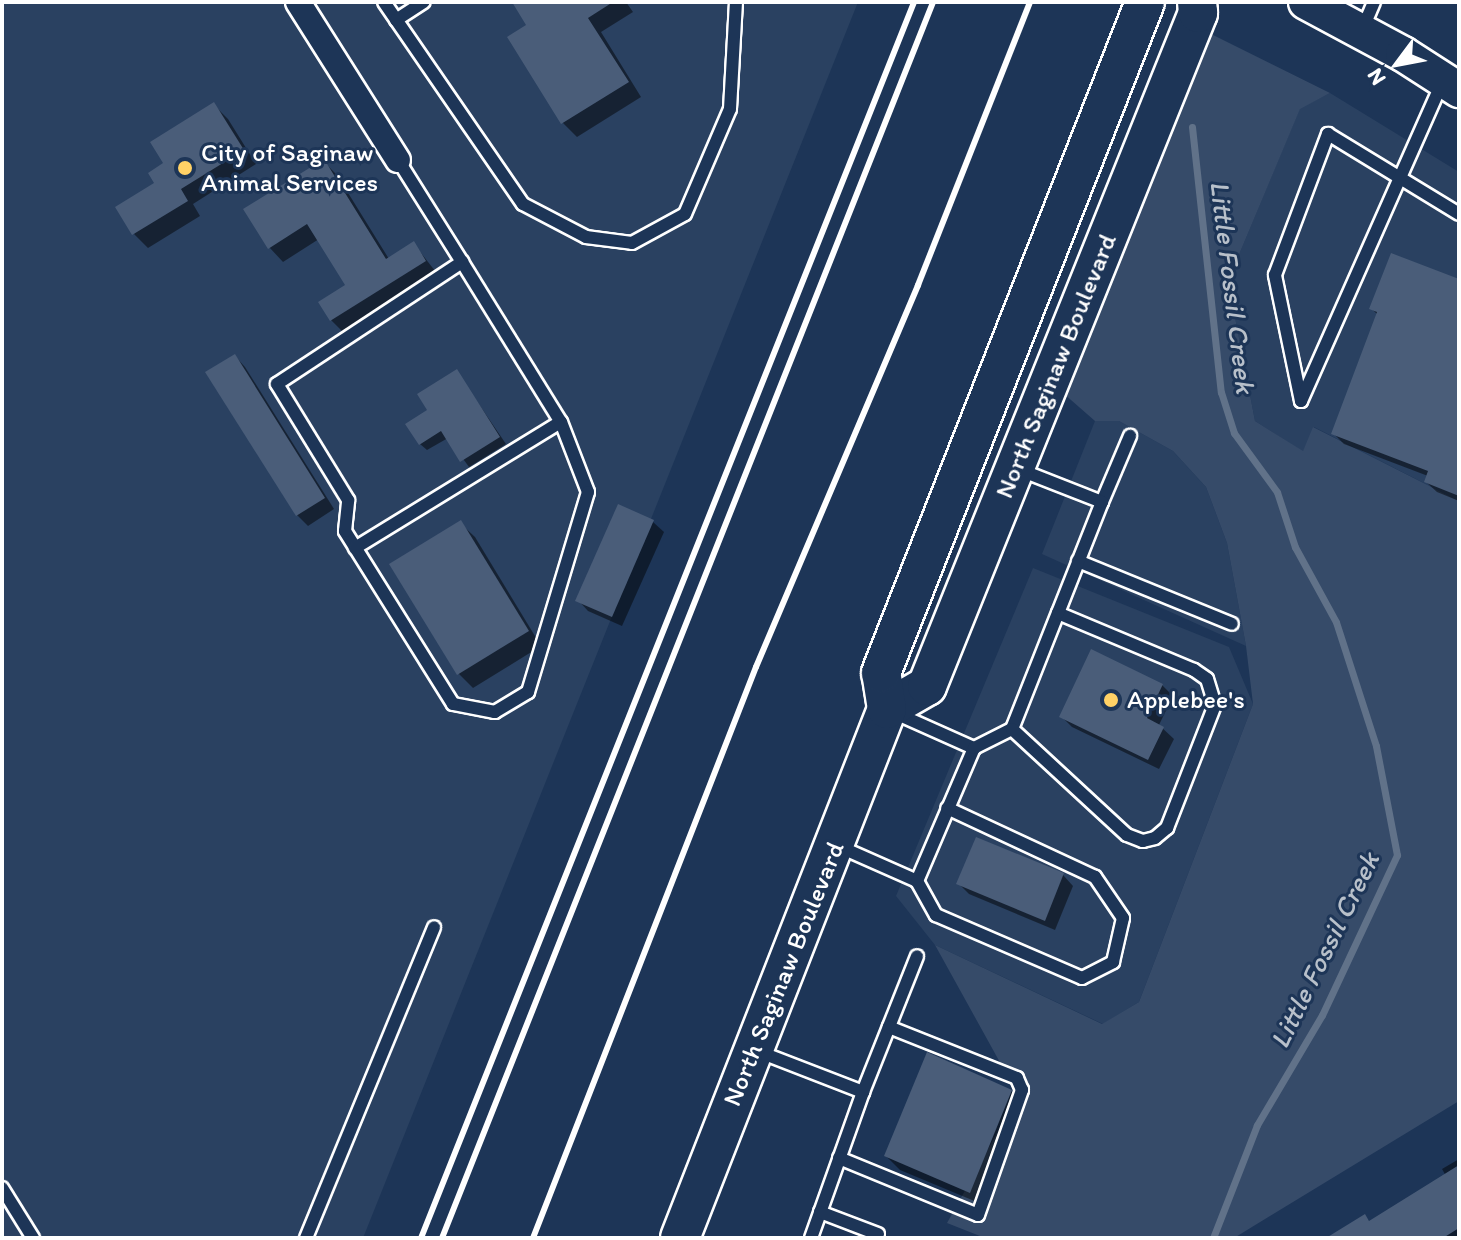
<!DOCTYPE html>
<style>
body{margin:0}
#map{position:relative;width:1461px;height:1240px;overflow:hidden;background:#1d3557;font-family:Itim,sans-serif}
div>[style]{position:absolute}
[style*='--x']{left:calc(var(--x)*1px);top:calc(var(--y)*1px);width:calc(var(--w)*1px);rotate:calc(var(--a)*1deg)}
.built>*{inset:0;background:#2a4161}
.green>*{inset:0;background:#364b69}
.shadow>*{inset:0;background:#0007}
.stream>*{height:7px;margin:-3.5px;padding:0 3.5px;transform-origin:3.5px;border-radius:3.5px;background:#617289}
.building>*{inset:0;background:#4a5d79}
.roads{filter:drop-shadow(2px 0 #fff) drop-shadow(-2px 0 #fff) drop-shadow(0 2px #fff) drop-shadow(0 -2px #fff)}
.service>*{height:12px;margin:-6px;padding:0 6px;transform-origin:6px;border-radius:6px;background:#1d3557}
.minor>*{height:24px;margin:-12px;padding:0 12px;transform-origin:12px;border-radius:12px;background:#1d3557}
.secondary>*{height:34px;margin:-17px;padding:0 17px;transform-origin:17px;border-radius:17px;background:#1d3557}
.primary>*{height:38px;margin:-19px;padding:0 19px;transform-origin:19px;border-radius:19px;background:#1d3557}
.rail>*{height:6px;margin:-3px;padding:0 3px;transform-origin:3px;border-radius:3px;background:#fff}
.dots>*{width:22px;height:22px;translate:-50% -50%;box-sizing:border-box;border:4px solid #1d3557;border-radius:50%}
span{translate:-50% -50%;white-space:nowrap;text-align:center;line-height:1.15;-webkit-text-stroke:6px #1d3557;paint-order:stroke}
.poi-label{font-size:26px;color:#fff}
.left{translate:0 -50%;text-align:left}
.street-label{font-size:26px;color:#fff}
.water-label{font-size:28px;color:#b8c0ca;font-style:italic}
.frame{position:absolute;inset:0;border:4px solid #fff;pointer-events:none}
.north{position:absolute;left:1357px;top:24px;width:80px;height:80px;-webkit-text-stroke:6px #1d3557;paint-order:stroke;rotate:238deg;font-size:22px;font-weight:700;line-height:32px;text-align:center;color:#fff}
.north::after{content:'';display:block;margin:auto;width:28px;height:36px;background:#fff;clip-path:polygon(50% 0,100% 100%,50% 72%,0 100%)}
</style>
<div id="map">
<div class="built">
<div style="clip-path:polygon(2px 2px,858px 2px,363px 1238px,2px 1238px)"></div>
<div style="clip-path:polygon(1330px 93px,1459px 172px,1459px 501px,1314px 427px,1303px 452px,1255px 421px,1228px 281px,1300px 108px)"></div>
<div style="clip-path:polygon(1095px 421px,1119px 421px,1173px 451px,1206px 487px,1227px 543px,1246px 646px,1042px 554px)"></div>
<div style="clip-path:polygon(1033px 568px,1229px 647px,1253px 704px,1139px 1002px,1103px 1024px,935px 945px,896px 896px)"></div>
</div>
<div class="green">
<div style="clip-path:polygon(1209px 33px,1330px 93px,1300px 109px,1228px 281px,1255px 421px,1303px 451px,1313px 427px,1459px 501px,1459px 1101px,1234px 1238px,985px 1238px,947px 1223px,1018px 1095px,935px 945px,1102px 1024px,1139px 1002px,1253px 704px,1246px 646px,1227px 543px,1206px 487px,1173px 451px,1119px 421px,1095px 421px,1063px 393px)"></div>
</div>
<div class="shadow">
<div style="clip-path:polygon(514px 2px,626px 2px,633px 12px,601px 32px,641px 97px,577px 137px,563px 123px,529px 26px)"></div>
<div style="clip-path:polygon(214px 105px,228px 119px,256px 164px,193px 204px,200px 216px,148px 248px,134px 234px,157px 184px,166px 164px)"></div>
<div style="clip-path:polygon(323px 161px,337px 175px,389px 259px,414px 244px,439px 276px,345px 334px,331px 320px,348px 285px,319px 239px,283px 262px,269px 247px)"></div>
<div style="clip-path:polygon(1459px 281px,1459px 501px,1437px 492px,1426px 482px,1428px 476px,1344px 444px,1333px 433px,1378px 315px,1372px 309px)"></div>
<div style="clip-path:polygon(235px 356px,245px 367px,334px 509px,308px 526px,297px 515px,208px 373px)"></div>
<div style="clip-path:polygon(457px 372px,506px 444px,469px 467px,448px 438px,427px 450px,420px 444px,430px 411px)"></div>
<div style="clip-path:polygon(619px 507px,653px 522px,664px 532px,622px 626px,588px 611px,578px 600px)"></div>
<div style="clip-path:polygon(460px 523px,475px 537px,541px 646px,473px 688px,459px 674px)"></div>
<div style="clip-path:polygon(1162px 685px,1173px 696px,1159px 725px,1174px 739px,1159px 769px,1072px 727px,1061px 716px)"></div>
<div style="clip-path:polygon(1063px 875px,1073px 886px,1055px 930px,969px 894px,959px 884px)"></div>
<div style="clip-path:polygon(1010px 1090px,1024px 1104px,984px 1205px,900px 1170px,886px 1156px)"></div>
<div style="clip-path:polygon(1459px 1159px,1459px 1238px,1331px 1238px,1364px 1216px,1371px 1223px,1446px 1176px,1442px 1169px)"></div>
</div>
<div class="stream">
<div style="--x:1192;--y:127;--w:267;--a:83.8"></div>
<div style="--x:1221;--y:392;--w:43;--a:72.4"></div>
<div style="--x:1234;--y:433;--w:73;--a:53.9"></div>
<div style="--x:1277;--y:492;--w:58;--a:71.9"></div>
<div style="--x:1295;--y:547;--w:85;--a:61.3"></div>
<div style="--x:1336;--y:622;--w:130;--a:72.1"></div>
<div style="--x:1376;--y:746;--w:111;--a:79.1"></div>
<div style="--x:1397;--y:855;--w:177;--a:115.1"></div>
<div style="--x:1322;--y:1015;--w:128;--a:120.6"></div>
<div style="--x:1257;--y:1125;--w:121;--a:111.3"></div>
</div>
<div class="building">
<div style="clip-path:polygon(512px 2px,613px 2px,588px 18px,629px 82px,561px 124px,507px 37px,526px 25px)"></div>
<div style="clip-path:polygon(214px 102px,244px 150px,181px 189px,188px 201px,132px 235px,115px 207px,154px 183px,148px 173px,163px 163px,150px 142px)"></div>
<div style="clip-path:polygon(324px 159px,386px 259px,414px 241px,426px 261px,330px 321px,318px 302px,345px 285px,307px 224px,268px 249px,243px 209px)"></div>
<div style="clip-path:polygon(1391px 253px,1459px 279px,1459px 496px,1424px 482px,1428px 471px,1331px 434px,1377px 312px,1369px 309px)"></div>
<div style="clip-path:polygon(235px 354px,325px 498px,296px 516px,205px 372px)"></div>
<div style="clip-path:polygon(457px 369px,500px 437px,460px 462px,441px 431px,419px 445px,405px 424px,427px 410px,417px 394px)"></div>
<div style="clip-path:polygon(618px 504px,654px 520px,612px 617px,575px 601px)"></div>
<div style="clip-path:polygon(461px 520px,529px 631px,457px 675px,389px 564px)"></div>
<div style="clip-path:polygon(1091px 649px,1163px 684px,1147px 718px,1164px 727px,1148px 760px,1059px 717px)"></div>
<div style="clip-path:polygon(976px 837px,1064px 873px,1045px 921px,956px 884px)"></div>
<div style="clip-path:polygon(927px 1052px,1012px 1090px,970px 1193px,884px 1156px)"></div>
<div style="clip-path:polygon(1459px 1165px,1459px 1228px,1443px 1238px,1326px 1238px,1365px 1214px,1369px 1221px)"></div>
</div>
<div class="roads">
<div class="service">
<div style="--x:384;--y:2;--w:245;--a:55.5"></div>
<div style="--x:523;--y:204;--w:71;--a:27.6"></div>
<div style="--x:586;--y:237;--w:46;--a:7.4"></div>
<div style="--x:632;--y:243;--w:60;--a:-28.7"></div>
<div style="--x:685;--y:214;--w:114;--a:-66.8"></div>
<div style="--x:730;--y:109;--w:107;--a:-86.8"></div>
<div style="--x:396;--y:20;--w:33;--a:-33"></div>
<div style="--x:1363;--y:28;--w:28;--a:-67"></div>
<div style="--x:398;--y:160;--w:120;--a:57.9"></div>
<div style="--x:462;--y:262;--w:188;--a:58.3"></div>
<div style="--x:561;--y:422;--w:75;--a:68.9"></div>
<div style="--x:588;--y:492;--w:209;--a:106.7"></div>
<div style="--x:528;--y:692;--w:39;--a:149"></div>
<div style="--x:495;--y:712;--w:43;--a:-169.2"></div>
<div style="--x:453;--y:704;--w:204;--a:-122"></div>
<div style="--x:345;--y:531;--w:31;--a:-84"></div>
<div style="--x:348;--y:500;--w:136;--a:-121.5"></div>
<div style="--x:277;--y:384;--w:222;--a:-33.4"></div>
<div style="--x:1301;--y:401;--w:129;--a:-101.7"></div>
<div style="--x:1275;--y:275;--w:151;--a:-69.4"></div>
<div style="--x:1328;--y:134;--w:153;--a:31.4"></div>
<div style="--x:1301;--y:401;--w:348;--a:-66.1"></div>
<div style="--x:1102;--y:502;--w:72;--a:-67"></div>
<div style="--x:355;--y:548;--w:241;--a:-31.5"></div>
<div style="--x:1078;--y:561;--w:166;--a:22.2"></div>
<div style="--x:893;--y:712;--w:89;--a:24"></div>
<div style="--x:974;--y:748;--w:145;--a:113.2"></div>
<div style="--x:1012;--y:729;--w:125;--a:-68.4"></div>
<div style="--x:974;--y:748;--w:42;--a:-26.6"></div>
<div style="--x:1012;--y:729;--w:156;--a:42.7"></div>
<div style="--x:1127;--y:835;--w:17;--a:21"></div>
<div style="--x:1143;--y:841;--w:12;--a:-14"></div>
<div style="--x:1155;--y:838;--w:16;--a:-40"></div>
<div style="--x:1167;--y:828;--w:132;--a:-68.7"></div>
<div style="--x:1215;--y:705;--w:27;--a:-107"></div>
<div style="--x:1207;--y:679;--w:16;--a:-145"></div>
<div style="--x:1194;--y:670;--w:147;--a:-157.3"></div>
<div style="--x:1058;--y:613;--w:119;--a:-68.4"></div>
<div style="--x:1102;--y:502;--w:90;--a:-158.6"></div>
<div style="--x:838;--y:846;--w:86;--a:23.9"></div>
<div style="--x:917;--y:881;--w:39;--a:61"></div>
<div style="--x:936;--y:915;--w:159;--a:23.3"></div>
<div style="--x:1082;--y:978;--w:35;--a:-27"></div>
<div style="--x:1113;--y:962;--w:45;--a:-77.2"></div>
<div style="--x:1123;--y:918;--w:50;--a:-124.3"></div>
<div style="--x:1095;--y:877;--w:163;--a:-155"></div>
<div style="--x:757;--y:1051;--w:114;--a:21.1"></div>
<div style="--x:863;--y:1092;--w:155;--a:109.6"></div>
<div style="--x:863;--y:1092;--w:146;--a:-68.3"></div>
<div style="--x:839;--y:1158;--w:150;--a:22.3"></div>
<div style="--x:978;--y:1215;--w:133;--a:-70.6"></div>
<div style="--x:1022;--y:1090;--w:13;--a:-113"></div>
<div style="--x:1017;--y:1078;--w:138;--a:-158.3"></div>
<div style="--x:2;--y:1188;--w:59;--a:58.2"></div>
<div style="--x:820;--y:1212;--w:62;--a:20.8"></div>
<div style="--x:306;--y:1238;--w:336;--a:-67.6"></div>
</div>
<div class="minor">
<div style="--x:298;--y:2;--w:187;--a:57.7"></div>
</div>
<div class="secondary">
<div style="--x:1306;--y:2;--w:110;--a:28.2"></div>
<div style="--x:1403;--y:54;--w:67;--a:32.7"></div>
</div>
<div class="primary">
<div style="--x:887;--y:709;--w:46;--a:-29.9"></div>
<div style="--x:927;--y:686;--w:726;--a:-68.07"></div>
<div style="--x:1198;--y:13;--w:11;--a:-95"></div>
<div style="--x:680;--y:1238;--w:568;--a:-68.63"></div>
<div style="--x:887;--y:709;--w:36;--a:-99"></div>
<div style="--x:881;--y:673;--w:721;--a:-68.52"></div>
</div>
</div>
<div class="rail">
<div style="--x:421;--y:1238;--w:1331;--a:-68.25"></div>
<div style="--x:442;--y:1238;--w:1330;--a:-68.33"></div>
<div style="--x:533;--y:1238;--w:613;--a:-68.67"></div>
<div style="--x:756;--y:667;--w:415;--a:-67"></div>
<div style="--x:918;--y:285;--w:304;--a:-68.4"></div>
</div>
<div class="dots">
<div style="left:185px;top:168px;background:#ffd166"></div>
<div style="left:1111px;top:700px;background:#ffd166"></div>
</div>
<div class="poi-label">
<span class="left" style="left:201px;top:168px">City of Saginaw<br>Animal Services</span>
<span class="left" style="left:1127px;top:700px">Applebee's</span>
</div>
<div class="street-label">
<span style="left:1056px;top:366px;rotate:-68deg">North Saginaw Boulevard</span>
<span style="left:784px;top:974px;rotate:-68deg">North Saginaw Boulevard</span>
</div>
<div class="water-label">
<span style="left:1233px;top:287px;rotate:83deg">Little Fossil Creek</span>
<span style="left:1324px;top:950px;rotate:-64deg">Little Fossil Creek</span>
</div>
<div class="frame"></div>
<div class="north">N</div>
</div>
